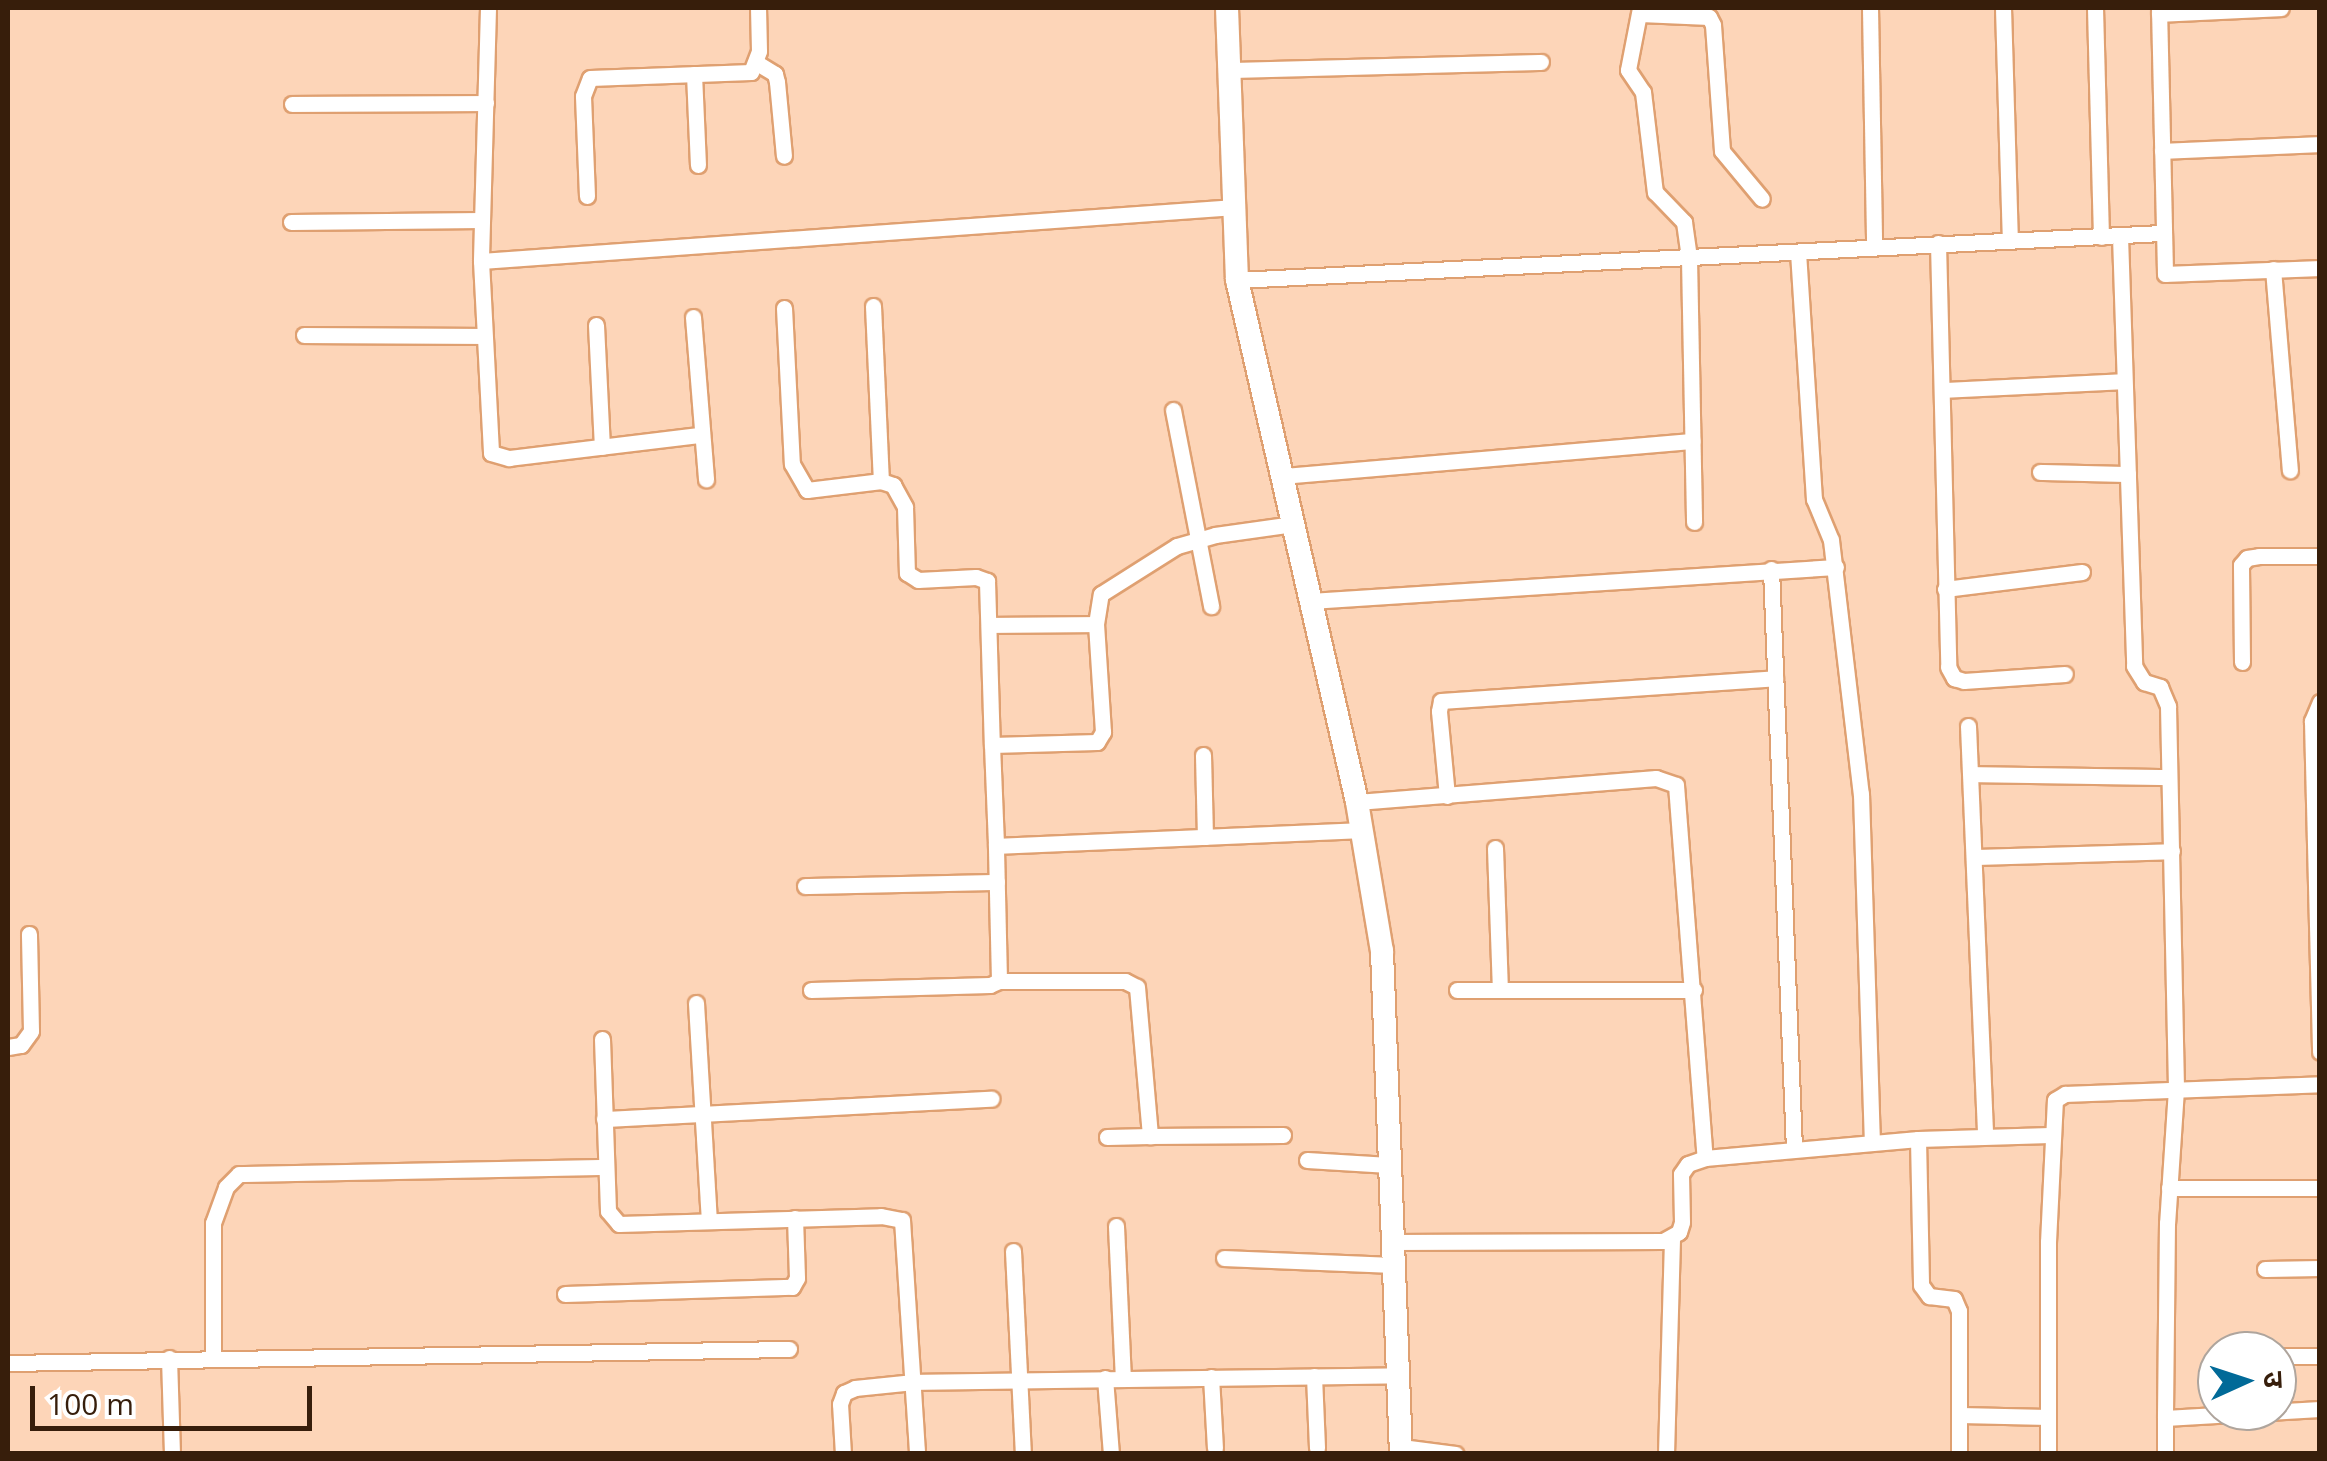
<!DOCTYPE html>
<meta charset="utf-8">
<style>
body{margin:0}
#map{position:relative;width:2327px;height:1461px;overflow:hidden;background:#fdd5b8;font-family:"Open Sans","Noto Sans Devanagari",sans-serif}
div>[style]{position:absolute}
[style*='--x']{left:calc(var(--x)*1px);top:calc(var(--y)*1px);width:calc(var(--w)*1px);rotate:calc(var(--a)*1deg)}
.roads{filter:drop-shadow(2px 0 #dfa071) drop-shadow(-2px 0 #dfa071) drop-shadow(0 2px #dfa071) drop-shadow(0 -2px #dfa071)}
.street>*{height:15px;margin:-7.5px;padding:0 7.5px;transform-origin:7.5px;border-radius:7.5px;background:#fff}
.secondary>*{height:22px;margin:-11px;padding:0 11px;transform-origin:11px;border-radius:11px;background:#fff}
span{translate:-50% -50%;white-space:nowrap;text-align:center;line-height:1.15;-webkit-text-stroke:10px #fff;paint-order:stroke}
.frame{position:absolute;inset:0;border:10px solid #371e0b;pointer-events:none}
.north{position:absolute;left:2197px;top:1331px;width:100px;height:100px;box-sizing:border-box;background:#fff;border:2px solid #afa59d;border-radius:50%;rotate:87deg;font-size:28px;font-weight:700;line-height:40px;text-align:center;color:#371e0b}
.north::after{content:'';display:block;margin:auto;width:35px;height:45px;background:#016a98;clip-path:polygon(50% 0,100% 100%,50% 72%,0 100%)}
.scale{position:absolute;left:30px;top:1386px;width:282px;height:45px;box-sizing:border-box;border:5px solid #371e0b;border-top:0;padding-left:12px;font-size:30px;line-height:35px;white-space:nowrap;color:#371e0b;-webkit-text-stroke:8px #fff;paint-order:stroke}
</style>
<div id="map">
<div class="roads">
<div class="street">
<div style="--x:488;--y:8;--w:253;--a:91.6"></div>
<div style="--x:481;--y:261;--w:192;--a:87"></div>
<div style="--x:491;--y:453;--w:19;--a:16"></div>
<div style="--x:509;--y:458;--w:192;--a:-6.9"></div>
<div style="--x:1640;--y:8;--w:63;--a:101"></div>
<div style="--x:1628;--y:70;--w:27;--a:56"></div>
<div style="--x:1643;--y:92;--w:101;--a:83.2"></div>
<div style="--x:1655;--y:192;--w:42;--a:46"></div>
<div style="--x:1684;--y:222;--w:36;--a:82"></div>
<div style="--x:1689;--y:258;--w:264;--a:88.9"></div>
<div style="--x:1870;--y:8;--w:239;--a:89"></div>
<div style="--x:2003;--y:8;--w:232;--a:88.3"></div>
<div style="--x:2095;--y:8;--w:229;--a:88.5"></div>
<div style="--x:2159;--y:8;--w:266;--a:88.7"></div>
<div style="--x:2165;--y:274;--w:155;--a:-2.2"></div>
<div style="--x:1640;--y:14;--w:69;--a:2.5"></div>
<div style="--x:1709;--y:17;--w:9;--a:63"></div>
<div style="--x:1713;--y:25;--w:126;--a:85.9"></div>
<div style="--x:1722;--y:151;--w:62;--a:50.2"></div>
<div style="--x:2159;--y:14;--w:122;--a:-2.8"></div>
<div style="--x:757;--y:63;--w:21;--a:31"></div>
<div style="--x:775;--y:74;--w:8;--a:76"></div>
<div style="--x:777;--y:82;--w:74;--a:84.6"></div>
<div style="--x:1230;--y:70;--w:311;--a:-1.5"></div>
<div style="--x:694;--y:74;--w:91;--a:87.5"></div>
<div style="--x:292;--y:104;--w:194;--a:-0.3"></div>
<div style="--x:2162;--y:151;--w:158;--a:-2.5"></div>
<div style="--x:587;--y:196;--w:100;--a:-92.3"></div>
<div style="--x:583;--y:96;--w:19;--a:-69"></div>
<div style="--x:590;--y:78;--w:161;--a:-2.1"></div>
<div style="--x:751;--y:72;--w:22;--a:-69"></div>
<div style="--x:759;--y:51;--w:43;--a:-91.3"></div>
<div style="--x:291;--y:222;--w:191;--a:-0.6"></div>
<div style="--x:2120;--y:236;--w:430;--a:88.1"></div>
<div style="--x:2134;--y:666;--w:19;--a:58"></div>
<div style="--x:2144;--y:682;--w:17;--a:17"></div>
<div style="--x:2160;--y:687;--w:21;--a:67"></div>
<div style="--x:2168;--y:706;--w:383;--a:88.8"></div>
<div style="--x:2176;--y:1089;--w:134;--a:93.8"></div>
<div style="--x:2167;--y:1223;--w:195;--a:90.6"></div>
<div style="--x:1938;--y:243;--w:424;--a:88.6"></div>
<div style="--x:1948;--y:667;--w:13;--a:61"></div>
<div style="--x:1954;--y:678;--w:10;--a:17"></div>
<div style="--x:1964;--y:681;--w:101;--a:-4"></div>
<div style="--x:1798;--y:252;--w:248;--a:86.3"></div>
<div style="--x:1814;--y:499;--w:44;--a:67.5"></div>
<div style="--x:1831;--y:540;--w:256;--a:83.3"></div>
<div style="--x:1861;--y:794;--w:349;--a:88.2"></div>
<div style="--x:481;--y:261;--w:756;--a:-4.1"></div>
<div style="--x:2273;--y:269;--w:202;--a:85.2"></div>
<div style="--x:1237;--y:280;--w:925;--a:-2.91"></div>
<div style="--x:873;--y:306;--w:175;--a:87.4"></div>
<div style="--x:784;--y:308;--w:156;--a:87.1"></div>
<div style="--x:792;--y:464;--w:30;--a:60"></div>
<div style="--x:807;--y:490;--w:75;--a:-6.9"></div>
<div style="--x:881;--y:481;--w:13;--a:18"></div>
<div style="--x:893;--y:485;--w:25;--a:61"></div>
<div style="--x:905;--y:507;--w:66;--a:88.3"></div>
<div style="--x:907;--y:573;--w:13;--a:32"></div>
<div style="--x:918;--y:580;--w:58;--a:-3"></div>
<div style="--x:976;--y:577;--w:12;--a:20"></div>
<div style="--x:987;--y:581;--w:164;--a:88.3"></div>
<div style="--x:992;--y:745;--w:105;--a:-1.6"></div>
<div style="--x:1097;--y:742;--w:12;--a:-59"></div>
<div style="--x:1103;--y:732;--w:108;--a:-93.7"></div>
<div style="--x:1096;--y:624;--w:30;--a:-81"></div>
<div style="--x:1101;--y:594;--w:90;--a:-32.3"></div>
<div style="--x:1177;--y:546;--w:40;--a:-16"></div>
<div style="--x:1215;--y:535;--w:79;--a:-8"></div>
<div style="--x:693;--y:317;--w:163;--a:85.4"></div>
<div style="--x:596;--y:325;--w:122;--a:87.2"></div>
<div style="--x:304;--y:335;--w:179;--a:0.3"></div>
<div style="--x:1943;--y:390;--w:181;--a:-2.8"></div>
<div style="--x:1173;--y:410;--w:200;--a:79"></div>
<div style="--x:2040;--y:472;--w:88;--a:1.3"></div>
<div style="--x:1283;--y:476;--w:411;--a:-4.9"></div>
<div style="--x:1771;--y:569;--w:579;--a:87.73"></div>
<div style="--x:1945;--y:589;--w:138;--a:-7.1"></div>
<div style="--x:1310;--y:601;--w:527;--a:-3.7"></div>
<div style="--x:991;--y:625;--w:105;--a:-0.5"></div>
<div style="--x:2242;--y:662;--w:97;--a:-90.6"></div>
<div style="--x:2241;--y:565;--w:9;--a:-49"></div>
<div style="--x:2247;--y:558;--w:12;--a:-9"></div>
<div style="--x:2259;--y:556;--w:61;--a:0"></div>
<div style="--x:2320;--y:702;--w:21;--a:113"></div>
<div style="--x:2312;--y:721;--w:331;--a:88.6"></div>
<div style="--x:1968;--y:726;--w:409;--a:87.6"></div>
<div style="--x:992;--y:745;--w:101;--a:87.7"></div>
<div style="--x:996;--y:846;--w:366;--a:-2.5"></div>
<div style="--x:1203;--y:755;--w:82;--a:88.6"></div>
<div style="--x:1972;--y:774;--w:196;--a:0.9"></div>
<div style="--x:1447;--y:796;--w:85;--a:-95.4"></div>
<div style="--x:1439;--y:711;--w:10;--a:-79"></div>
<div style="--x:1441;--y:701;--w:335;--a:-3.9"></div>
<div style="--x:1357;--y:802;--w:300;--a:-4.6"></div>
<div style="--x:1656;--y:778;--w:21;--a:19"></div>
<div style="--x:1676;--y:785;--w:374;--a:85.6"></div>
<div style="--x:1495;--y:848;--w:141;--a:88"></div>
<div style="--x:1975;--y:857;--w:197;--a:-1.7"></div>
<div style="--x:805;--y:886;--w:192;--a:-1.2"></div>
<div style="--x:999;--y:981;--w:126;--a:0"></div>
<div style="--x:1125;--y:981;--w:13;--a:27"></div>
<div style="--x:1137;--y:987;--w:150;--a:85"></div>
<div style="--x:1150;--y:1136;--w:133;--a:-0.4"></div>
<div style="--x:811;--y:990;--w:179;--a:-1.6"></div>
<div style="--x:990;--y:985;--w:10;--a:-24"></div>
<div style="--x:999;--y:981;--w:135;--a:-91.3"></div>
<div style="--x:1457;--y:990;--w:237;--a:0"></div>
<div style="--x:696;--y:1003;--w:217;--a:86.6"></div>
<div style="--x:602;--y:1039;--w:172;--a:88"></div>
<div style="--x:608;--y:1211;--w:17;--a:50"></div>
<div style="--x:619;--y:1224;--w:262;--a:-1.7"></div>
<div style="--x:881;--y:1216;--w:21;--a:11"></div>
<div style="--x:902;--y:1220;--w:234;--a:86.3"></div>
<div style="--x:8;--y:1047;--w:13;--a:-9"></div>
<div style="--x:21;--y:1045;--w:17;--a:-54"></div>
<div style="--x:31;--y:1031;--w:97;--a:-91.2"></div>
<div style="--x:604;--y:1119;--w:388;--a:-3"></div>
<div style="--x:1107;--y:1137;--w:43;--a:-1.3"></div>
<div style="--x:1918;--y:1139;--w:146;--a:88.8"></div>
<div style="--x:1921;--y:1285;--w:14;--a:54"></div>
<div style="--x:1929;--y:1296;--w:25;--a:7"></div>
<div style="--x:1954;--y:1299;--w:13;--a:67"></div>
<div style="--x:1959;--y:1311;--w:143;--a:90"></div>
<div style="--x:1307;--y:1160;--w:82;--a:3.5"></div>
<div style="--x:2169;--y:1188;--w:151;--a:0"></div>
<div style="--x:1116;--y:1226;--w:152;--a:87.4"></div>
<div style="--x:1392;--y:1242;--w:271;--a:-0.2"></div>
<div style="--x:1663;--y:1241;--w:18;--a:-29"></div>
<div style="--x:1679;--y:1232;--w:10;--a:-73"></div>
<div style="--x:1682;--y:1222;--w:48;--a:-91.2"></div>
<div style="--x:1681;--y:1174;--w:12;--a:-55"></div>
<div style="--x:1688;--y:1164;--w:18;--a:-19"></div>
<div style="--x:1705;--y:1158;--w:214;--a:-5.1"></div>
<div style="--x:1918;--y:1139;--w:132;--a:-1.7"></div>
<div style="--x:1013;--y:1251;--w:203;--a:87.2"></div>
<div style="--x:1224;--y:1258;--w:168;--a:2.4"></div>
<div style="--x:2265;--y:1269;--w:55;--a:-1"></div>
<div style="--x:565;--y:1294;--w:227;--a:-1.8"></div>
<div style="--x:792;--y:1287;--w:10;--a:-61"></div>
<div style="--x:797;--y:1278;--w:60;--a:-91.9"></div>
<div style="--x:2277;--y:1356;--w:43;--a:0"></div>
<div style="--x:213;--y:1357;--w:134;--a:-90"></div>
<div style="--x:213;--y:1223;--w:38;--a:-70"></div>
<div style="--x:226;--y:1187;--w:18;--a:-45"></div>
<div style="--x:239;--y:1174;--w:366;--a:-1.1"></div>
<div style="--x:169;--y:1358;--w:96;--a:88.2"></div>
<div style="--x:8;--y:1363;--w:781;--a:-1.03"></div>
<div style="--x:1314;--y:1376;--w:72;--a:87.6"></div>
<div style="--x:1211;--y:1377;--w:71;--a:86.8"></div>
<div style="--x:1105;--y:1378;--w:76;--a:85.5"></div>
<div style="--x:1960;--y:1415;--w:88;--a:1.3"></div>
<div style="--x:1401;--y:1447;--w:55;--a:7.3"></div>
<div style="--x:843;--y:1454;--w:50;--a:-93.4"></div>
<div style="--x:840;--y:1404;--w:12;--a:-70"></div>
<div style="--x:844;--y:1393;--w:12;--a:-24"></div>
<div style="--x:855;--y:1388;--w:59;--a:-5.8"></div>
<div style="--x:914;--y:1382;--w:483;--a:-0.8"></div>
<div style="--x:1666;--y:1454;--w:216;--a:-88.4"></div>
<div style="--x:2048;--y:1454;--w:212;--a:-90"></div>
<div style="--x:2048;--y:1242;--w:142;--a:-87.2"></div>
<div style="--x:2055;--y:1100;--w:12;--a:-31"></div>
<div style="--x:2065;--y:1094;--w:255;--a:-2.2"></div>
<div style="--x:2165;--y:1454;--w:36;--a:-90"></div>
<div style="--x:2165;--y:1418;--w:155;--a:-3.3"></div>
</div>
<div class="secondary">
<div style="--x:1227;--y:8;--w:272;--a:87.9"></div>
<div style="--x:1237;--y:280;--w:536;--a:77.05"></div>
<div style="--x:1357;--y:802;--w:151;--a:80.5"></div>
<div style="--x:1382;--y:951;--w:503;--a:87.84"></div>
</div>
</div>
<div class="frame"></div>
<div class="north">उ</div>
<div class="scale">100 m</div>
</div>
